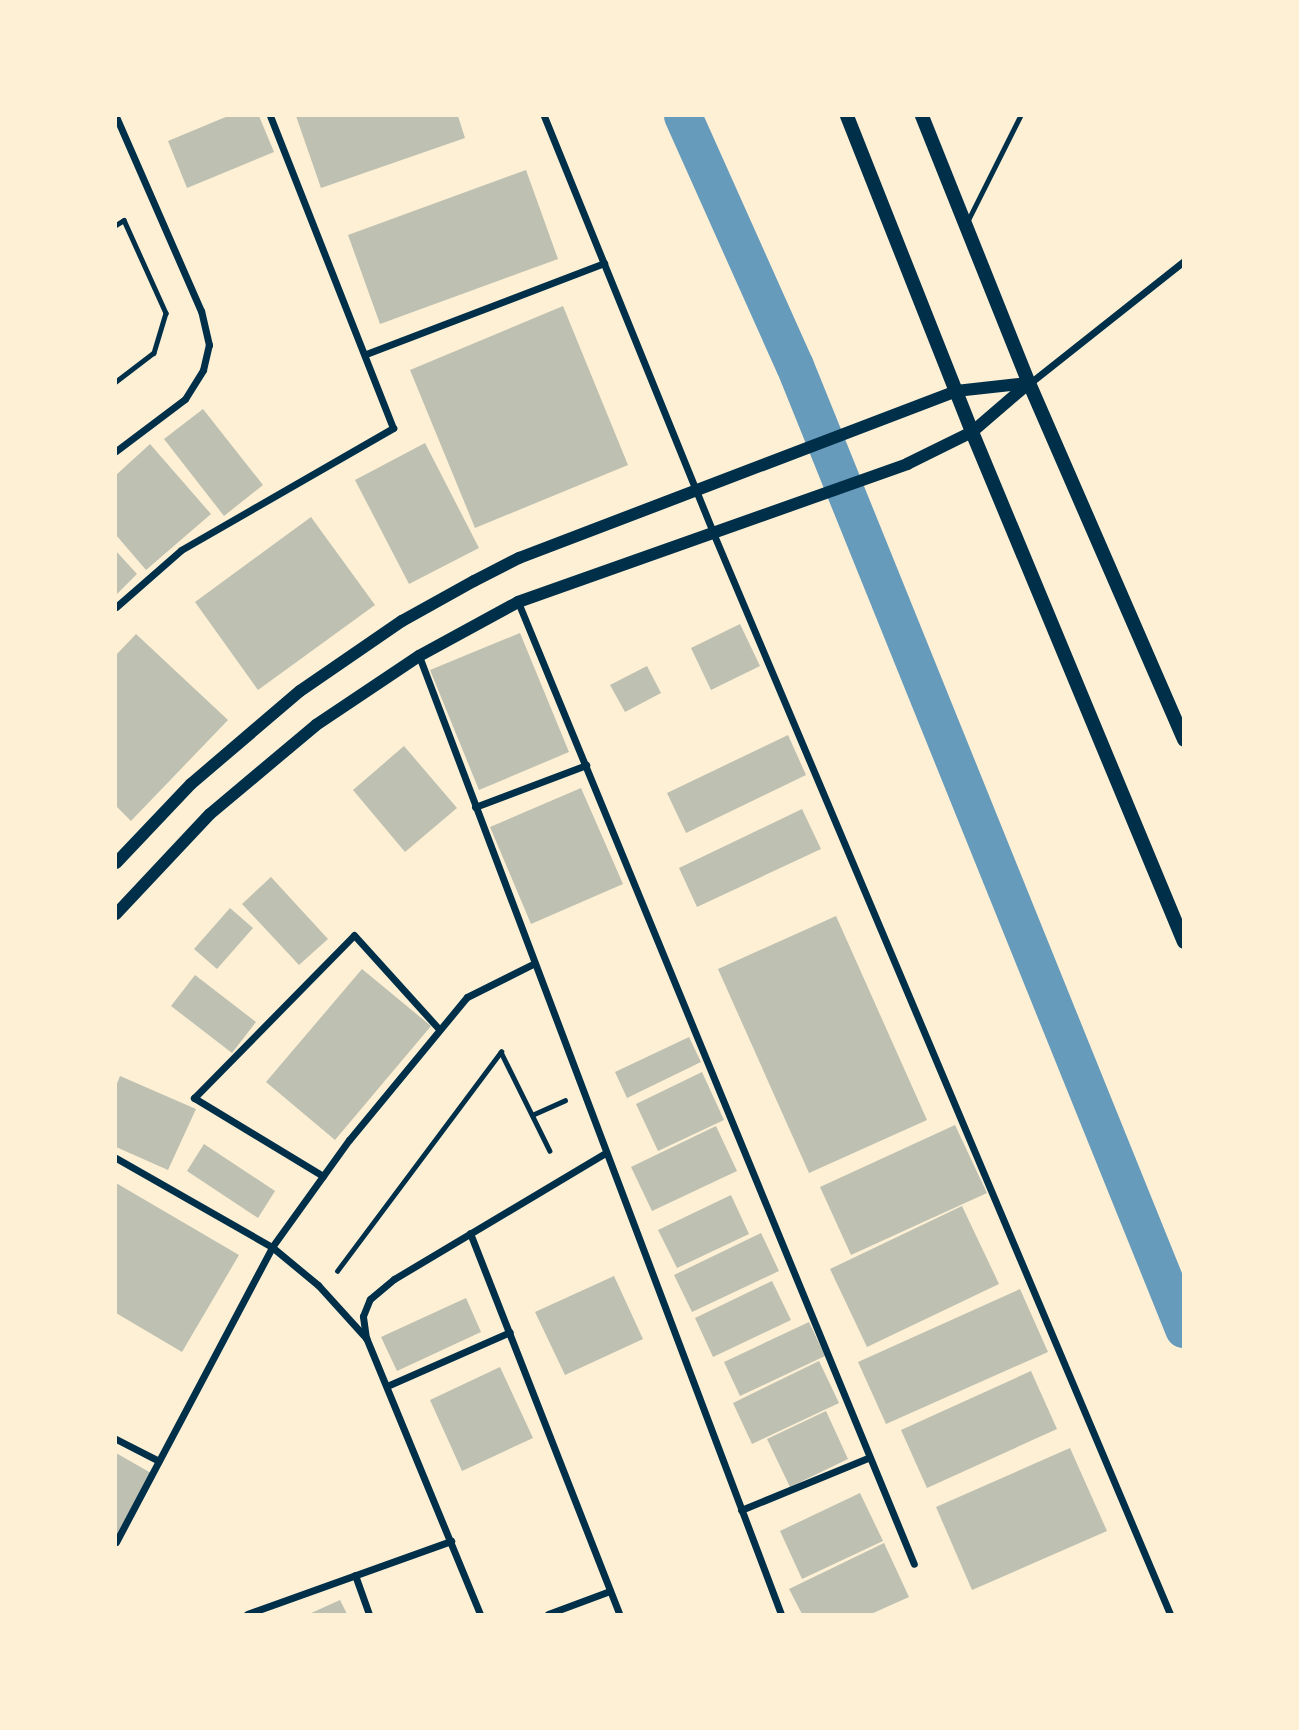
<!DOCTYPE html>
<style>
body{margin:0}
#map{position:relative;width:1299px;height:1730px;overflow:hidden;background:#fdf0d5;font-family:Spectral,serif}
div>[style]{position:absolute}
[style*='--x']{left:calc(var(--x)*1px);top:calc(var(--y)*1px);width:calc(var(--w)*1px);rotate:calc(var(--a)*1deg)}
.canal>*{height:38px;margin:-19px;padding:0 19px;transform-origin:19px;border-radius:19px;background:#669bbc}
.building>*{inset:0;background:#bec0b2}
.path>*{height:4.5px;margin:-2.25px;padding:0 2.25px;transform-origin:2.25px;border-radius:2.25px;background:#003049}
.service>*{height:5px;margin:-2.5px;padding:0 2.5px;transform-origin:2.5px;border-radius:2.5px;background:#003049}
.minor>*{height:7px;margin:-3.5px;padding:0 3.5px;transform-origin:3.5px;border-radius:3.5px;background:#003049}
.tertiary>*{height:12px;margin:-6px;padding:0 6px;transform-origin:6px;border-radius:6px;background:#003049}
.secondary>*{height:14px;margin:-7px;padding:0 7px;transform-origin:7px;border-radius:7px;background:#003049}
span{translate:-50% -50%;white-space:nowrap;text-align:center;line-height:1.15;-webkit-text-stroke:5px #fdf0d5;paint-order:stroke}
.frame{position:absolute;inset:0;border:117px solid #fdf0d5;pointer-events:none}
</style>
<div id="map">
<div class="canal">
<div style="--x:683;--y:116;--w:274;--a:65.9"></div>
<div style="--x:795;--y:366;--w:1039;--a:68"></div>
</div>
<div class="building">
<div style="clip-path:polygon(228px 116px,259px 116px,274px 152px,187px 188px,168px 141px)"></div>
<div style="clip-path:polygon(296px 116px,458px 116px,465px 138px,321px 188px)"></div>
<div style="clip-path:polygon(526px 170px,558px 259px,380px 324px,348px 235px)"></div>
<div style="clip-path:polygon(563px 306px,628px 465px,475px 528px,410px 370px)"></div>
<div style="clip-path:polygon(203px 409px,263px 485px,224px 516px,164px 439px)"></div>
<div style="clip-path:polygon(425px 443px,479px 548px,409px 584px,355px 480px)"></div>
<div style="clip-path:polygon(150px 444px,211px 514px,146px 570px,116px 535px,116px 475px)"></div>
<div style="clip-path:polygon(311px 517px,375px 605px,258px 690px,195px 602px)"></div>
<div style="clip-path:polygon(116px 551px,137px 574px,116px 595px)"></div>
<div style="clip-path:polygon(740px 624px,760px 666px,711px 690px,691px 648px)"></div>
<div style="clip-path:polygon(520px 633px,569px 752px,479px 790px,430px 670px)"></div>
<div style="clip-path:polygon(136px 634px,228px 720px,131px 821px,116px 806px,116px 655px)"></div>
<div style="clip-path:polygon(647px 666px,661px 693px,625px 712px,610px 685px)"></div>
<div style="clip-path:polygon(788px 735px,806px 775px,686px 833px,667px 793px)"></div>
<div style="clip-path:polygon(404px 746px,457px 808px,405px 852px,353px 790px)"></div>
<div style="clip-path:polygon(581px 788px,623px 884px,531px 924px,490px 827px)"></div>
<div style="clip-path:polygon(802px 809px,821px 849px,697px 907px,679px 868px)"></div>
<div style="clip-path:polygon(271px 877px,328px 939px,299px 965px,242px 904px)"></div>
<div style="clip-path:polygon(230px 908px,253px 928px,217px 969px,194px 949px)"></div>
<div style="clip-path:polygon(836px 916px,927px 1120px,809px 1173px,718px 969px)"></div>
<div style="clip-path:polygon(362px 969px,431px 1026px,335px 1140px,266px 1082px)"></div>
<div style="clip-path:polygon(195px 975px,256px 1022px,232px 1053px,171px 1006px)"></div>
<div style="clip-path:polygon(689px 1037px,701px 1062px,627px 1098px,615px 1072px)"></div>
<div style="clip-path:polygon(702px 1072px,724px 1120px,658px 1151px,636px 1104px)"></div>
<div style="clip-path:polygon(120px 1076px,196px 1109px,168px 1170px,116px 1147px,116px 1086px)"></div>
<div style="clip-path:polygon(955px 1125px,987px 1193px,851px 1255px,820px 1187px)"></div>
<div style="clip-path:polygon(716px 1126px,737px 1171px,652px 1211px,631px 1167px)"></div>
<div style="clip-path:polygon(204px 1144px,275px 1191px,258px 1218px,187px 1171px)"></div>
<div style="clip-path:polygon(116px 1183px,239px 1255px,182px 1352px,116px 1313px)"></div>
<div style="clip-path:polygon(731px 1195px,749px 1234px,677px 1268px,658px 1230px)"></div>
<div style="clip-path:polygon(962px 1206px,999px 1284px,867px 1347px,830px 1269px)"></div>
<div style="clip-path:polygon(761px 1233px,779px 1271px,692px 1312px,674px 1275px)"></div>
<div style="clip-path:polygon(614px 1276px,643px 1339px,565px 1375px,535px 1312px)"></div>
<div style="clip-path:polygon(772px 1281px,791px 1320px,713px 1357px,695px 1318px)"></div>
<div style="clip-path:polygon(1020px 1289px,1048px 1352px,886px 1424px,858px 1362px)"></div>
<div style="clip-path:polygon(466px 1298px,481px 1332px,397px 1371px,381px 1337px)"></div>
<div style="clip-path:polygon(809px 1322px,825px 1356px,740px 1396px,724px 1362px)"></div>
<div style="clip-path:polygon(819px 1361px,839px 1403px,752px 1444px,733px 1403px)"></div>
<div style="clip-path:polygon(500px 1367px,533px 1438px,462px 1471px,430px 1400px)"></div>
<div style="clip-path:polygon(1031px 1371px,1057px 1429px,927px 1488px,901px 1430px)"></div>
<div style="clip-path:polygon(826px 1411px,848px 1459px,790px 1487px,767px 1439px)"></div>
<div style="clip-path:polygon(1070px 1448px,1107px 1531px,972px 1590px,936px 1507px)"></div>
<div style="clip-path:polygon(116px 1453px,151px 1473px,116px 1536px)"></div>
<div style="clip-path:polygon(860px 1493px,883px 1541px,802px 1579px,780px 1531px)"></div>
<div style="clip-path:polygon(884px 1543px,909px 1597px,871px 1614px,802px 1614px,789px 1589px)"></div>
<div style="clip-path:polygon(340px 1600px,347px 1614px,309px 1614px)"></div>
</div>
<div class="path">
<div style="--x:116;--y:225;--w:9;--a:-32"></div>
<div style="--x:124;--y:220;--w:102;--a:65.7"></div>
<div style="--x:166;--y:313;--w:42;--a:106.7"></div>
<div style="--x:154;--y:353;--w:48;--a:142.7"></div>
<div style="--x:532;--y:1115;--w:36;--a:-24"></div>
<div style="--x:337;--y:1271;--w:274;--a:-53.2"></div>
<div style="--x:501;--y:1052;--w:110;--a:63.7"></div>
</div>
<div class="service">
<div style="--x:967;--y:222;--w:119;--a:-63.4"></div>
</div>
<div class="minor">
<div style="--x:544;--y:116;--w:452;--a:67.9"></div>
<div style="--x:714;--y:535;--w:1171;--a:67.09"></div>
<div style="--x:366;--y:354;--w:255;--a:-20.9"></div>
<div style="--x:1030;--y:383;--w:196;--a:-38.4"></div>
<div style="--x:116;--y:451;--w:86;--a:-37"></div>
<div style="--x:185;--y:399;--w:34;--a:-58"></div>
<div style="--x:203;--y:370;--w:26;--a:-77"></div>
<div style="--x:209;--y:345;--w:35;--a:-103"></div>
<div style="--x:201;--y:311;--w:213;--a:-113.6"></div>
<div style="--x:518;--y:602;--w:1040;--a:67.63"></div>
<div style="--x:116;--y:607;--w:86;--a:-41.2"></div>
<div style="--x:181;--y:550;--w:245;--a:-29.9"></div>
<div style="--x:393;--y:428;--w:335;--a:-111.5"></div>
<div style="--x:419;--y:656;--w:1024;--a:69.3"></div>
<div style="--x:475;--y:807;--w:119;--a:-20.7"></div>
<div style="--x:116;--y:1158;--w:180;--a:29.7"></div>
<div style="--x:272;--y:1247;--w:60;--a:39.6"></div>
<div style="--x:318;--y:1285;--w:72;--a:47.8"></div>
<div style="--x:323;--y:1176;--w:151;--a:-148.8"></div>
<div style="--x:194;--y:1098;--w:228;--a:-45.5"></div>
<div style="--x:354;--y:935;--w:127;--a:47.9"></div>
<div style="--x:470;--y:1233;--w:409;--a:68.6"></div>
<div style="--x:387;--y:1386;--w:134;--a:-23.7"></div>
<div style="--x:116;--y:1439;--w:48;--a:27.1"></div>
<div style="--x:741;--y:1510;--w:139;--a:-22.3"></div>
<div style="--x:116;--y:1542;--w:334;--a:-62.1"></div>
<div style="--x:272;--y:1247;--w:132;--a:-54.3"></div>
<div style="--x:349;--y:1140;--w:185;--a:-50.5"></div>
<div style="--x:467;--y:997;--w:74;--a:-26.6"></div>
<div style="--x:355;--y:1575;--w:41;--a:70.3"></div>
<div style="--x:247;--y:1614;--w:217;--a:-19.7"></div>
<div style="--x:480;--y:1614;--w:299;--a:-112.4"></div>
<div style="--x:366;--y:1338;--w:22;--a:-98"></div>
<div style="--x:363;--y:1316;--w:18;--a:-68"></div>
<div style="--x:370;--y:1299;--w:31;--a:-40"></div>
<div style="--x:394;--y:1279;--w:246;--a:-30.8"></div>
<div style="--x:548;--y:1614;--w:66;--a:-20.4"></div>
</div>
<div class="tertiary">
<div style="--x:116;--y:863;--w:109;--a:-46.5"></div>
<div style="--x:191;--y:784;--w:143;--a:-40.5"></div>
<div style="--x:300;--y:691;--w:124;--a:-34.5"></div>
<div style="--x:402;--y:621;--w:82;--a:-29.1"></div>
<div style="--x:474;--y:581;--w:51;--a:-27.1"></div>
<div style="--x:519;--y:558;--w:468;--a:-20.9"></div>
<div style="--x:956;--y:391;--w:73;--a:-6.3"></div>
<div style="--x:116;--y:914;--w:137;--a:-46.8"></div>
<div style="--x:210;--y:814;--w:138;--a:-40"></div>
<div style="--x:316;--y:725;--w:124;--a:-33.8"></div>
<div style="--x:419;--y:656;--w:113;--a:-28.6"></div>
<div style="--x:518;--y:602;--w:413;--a:-19.5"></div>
<div style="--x:907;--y:464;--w:72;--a:-26.2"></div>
<div style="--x:972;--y:432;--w:75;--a:-40.7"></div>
</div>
<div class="secondary">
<div style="--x:847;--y:116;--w:340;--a:68.4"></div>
<div style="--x:972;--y:432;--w:552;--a:67.43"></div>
<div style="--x:922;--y:116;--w:288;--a:68.2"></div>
<div style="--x:1029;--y:383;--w:389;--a:66.5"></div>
</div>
<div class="frame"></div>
</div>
